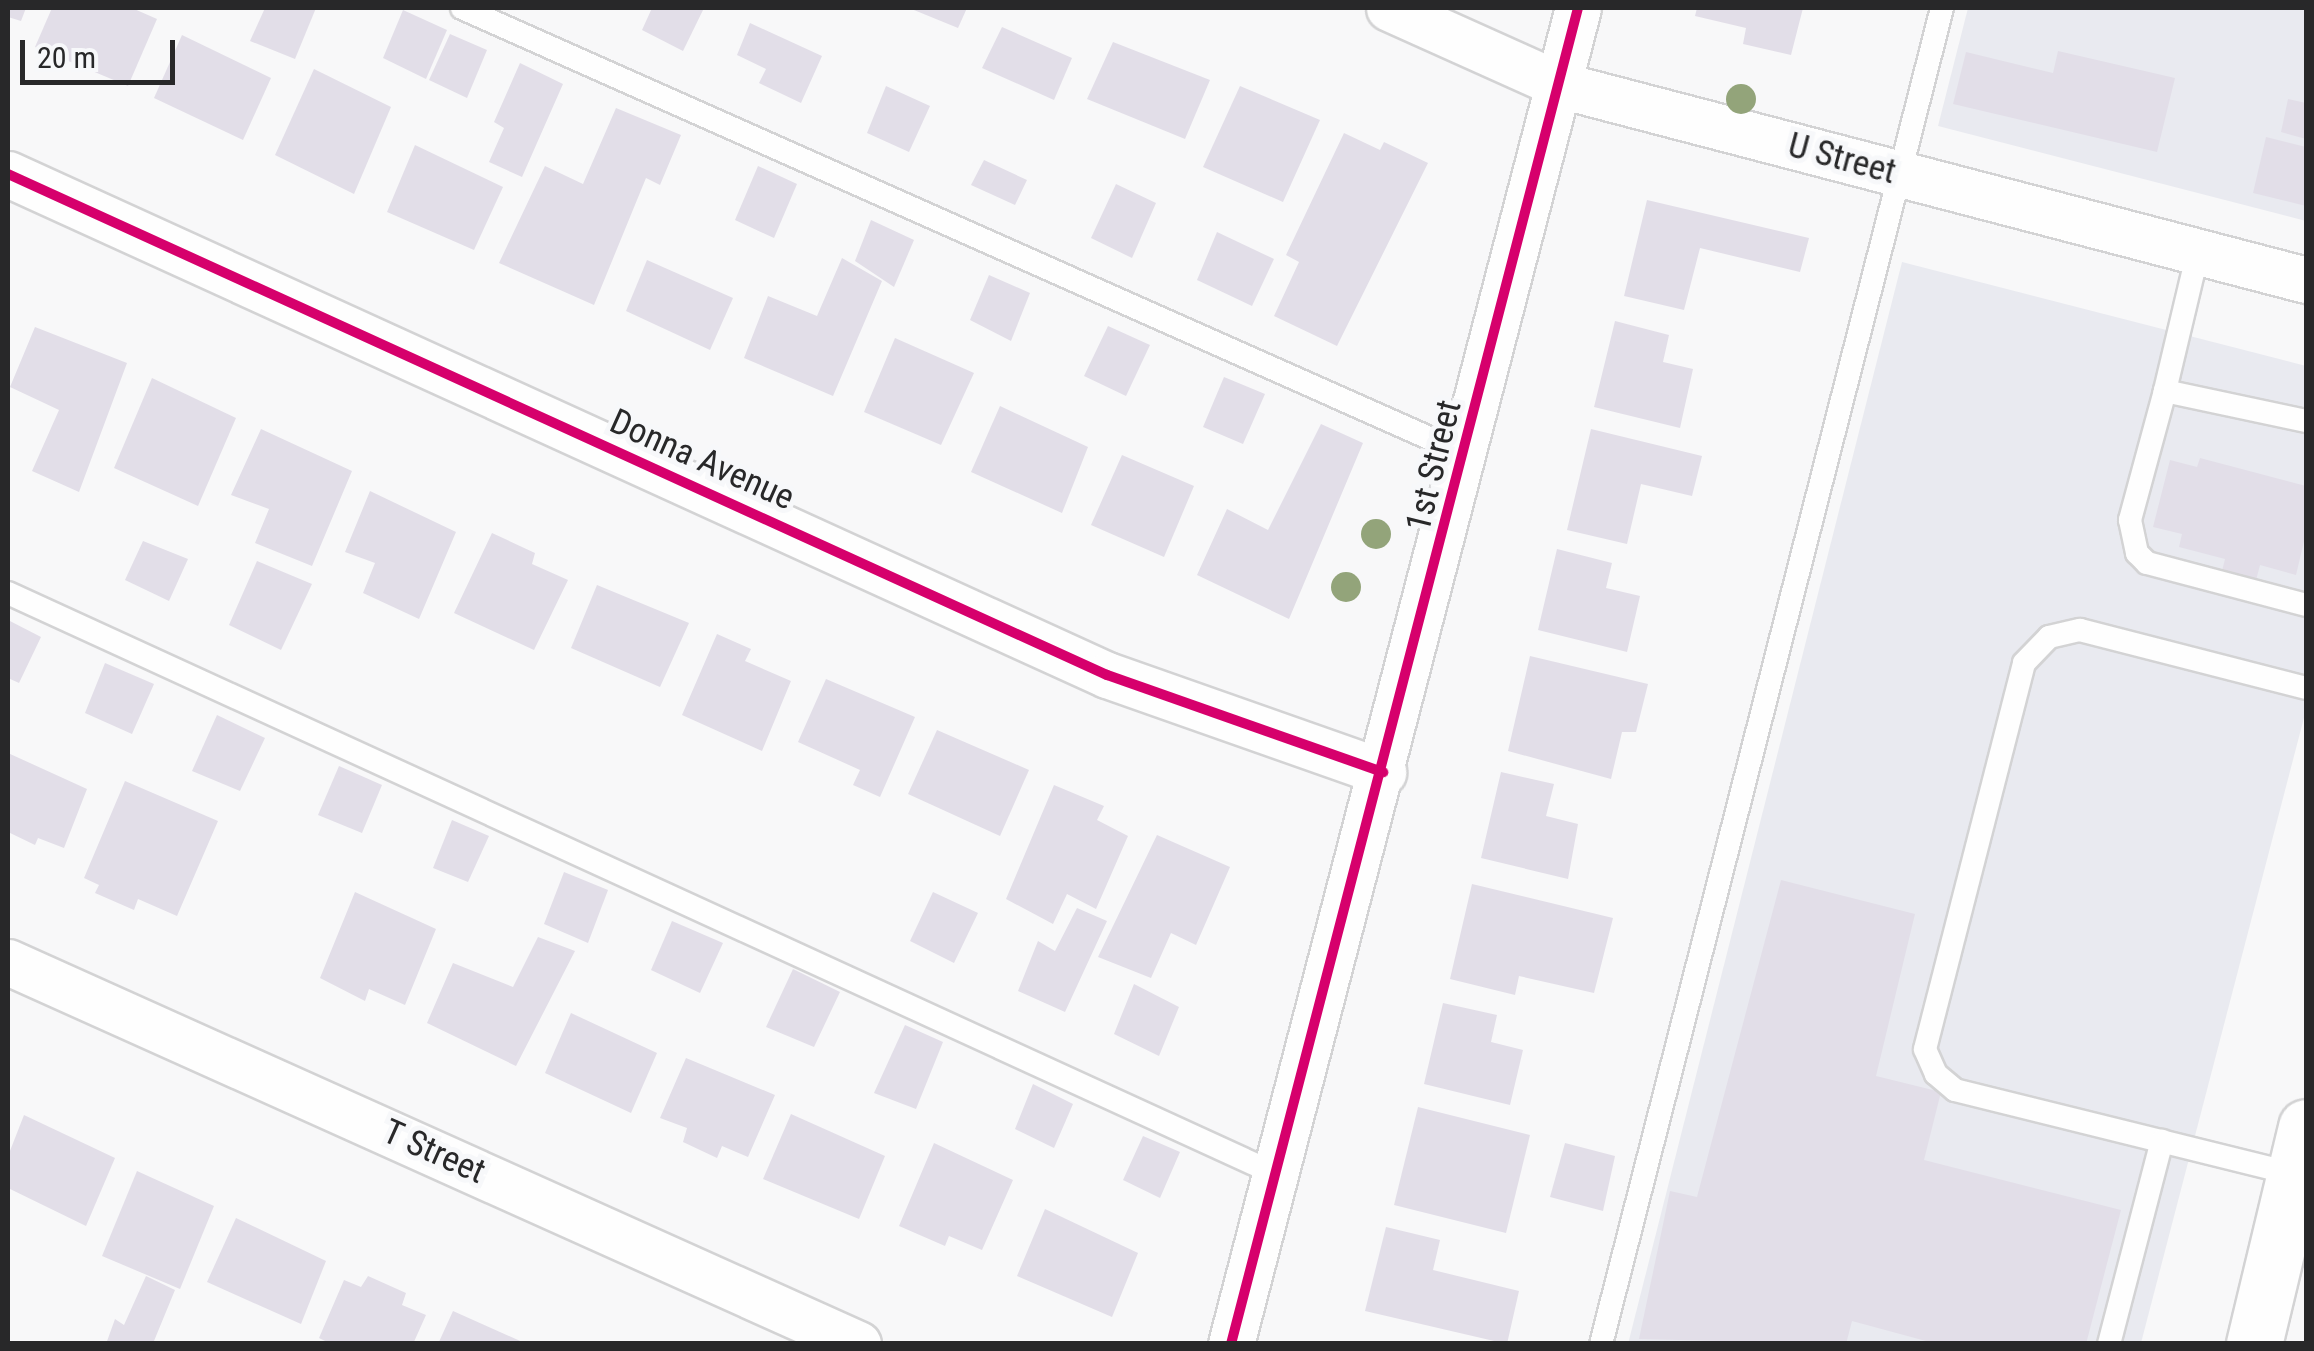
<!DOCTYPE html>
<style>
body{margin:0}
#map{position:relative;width:2314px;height:1351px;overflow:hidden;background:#f8f8f9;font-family:"Roboto Condensed",sans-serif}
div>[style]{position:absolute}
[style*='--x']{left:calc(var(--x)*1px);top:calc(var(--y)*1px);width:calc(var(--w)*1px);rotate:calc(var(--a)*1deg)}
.built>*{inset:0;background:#e9eaf0}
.building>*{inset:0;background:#e2dee8}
.roads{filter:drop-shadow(2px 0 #d3d3d4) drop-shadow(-2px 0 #d3d3d4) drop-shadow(0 2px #d3d3d4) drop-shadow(0 -2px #d3d3d4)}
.lane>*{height:22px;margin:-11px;padding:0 11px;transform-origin:11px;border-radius:11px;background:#fefefe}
.street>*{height:45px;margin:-22.5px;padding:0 22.5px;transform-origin:22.5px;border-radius:22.5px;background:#fefefe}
.secondary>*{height:55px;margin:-27.5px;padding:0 27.5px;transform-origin:27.5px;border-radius:27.5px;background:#fefefe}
.cycleway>*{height:10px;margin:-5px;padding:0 5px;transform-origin:5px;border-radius:5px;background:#d6006c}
.trees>*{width:30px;height:30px;margin:-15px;border-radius:50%;background:#93a47a}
span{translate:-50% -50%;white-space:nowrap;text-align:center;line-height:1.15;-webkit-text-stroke:10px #f7f8fa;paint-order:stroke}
.street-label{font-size:35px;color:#282829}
.frame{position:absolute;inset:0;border:10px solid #282829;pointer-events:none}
.scale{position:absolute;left:20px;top:40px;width:155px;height:45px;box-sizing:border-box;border:5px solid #282829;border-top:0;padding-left:12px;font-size:30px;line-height:35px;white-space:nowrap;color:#282829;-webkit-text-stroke:8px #f7f8fa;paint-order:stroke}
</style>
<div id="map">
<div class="built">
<div style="clip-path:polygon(1968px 8px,2306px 8px,2306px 221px,1938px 126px)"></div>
<div style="clip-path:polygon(1902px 262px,2306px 366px,2306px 710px,2141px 1343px,1628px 1344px)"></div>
</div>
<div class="building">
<div style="clip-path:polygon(8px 8px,26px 8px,21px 21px,8px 17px)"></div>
<div style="clip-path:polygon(52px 8px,132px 8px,157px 19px,128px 86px,35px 47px)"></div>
<div style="clip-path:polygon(265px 8px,316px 8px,295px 59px,250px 41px)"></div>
<div style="clip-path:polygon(652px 8px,704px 8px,683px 51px,642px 30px)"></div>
<div style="clip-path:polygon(909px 8px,967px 8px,958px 28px)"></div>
<div style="clip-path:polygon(1697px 8px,1803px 8px,1791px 55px,1743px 44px,1746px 28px,1695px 16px)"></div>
<div style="clip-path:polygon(403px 10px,447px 30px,426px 79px,383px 58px)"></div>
<div style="clip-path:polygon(750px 23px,822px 56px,801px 103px,759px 83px,766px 69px,737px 55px)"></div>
<div style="clip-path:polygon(1002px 27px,1072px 58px,1054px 100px,982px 68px)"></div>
<div style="clip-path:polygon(450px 34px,487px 50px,467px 98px,429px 80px)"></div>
<div style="clip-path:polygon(182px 35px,271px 78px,243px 140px,154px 98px)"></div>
<div style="clip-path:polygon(1113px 42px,1210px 80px,1185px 139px,1087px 99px)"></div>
<div style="clip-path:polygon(2058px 51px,2175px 78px,2157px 152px,1953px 104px,1966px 52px,2053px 73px)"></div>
<div style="clip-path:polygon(520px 63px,563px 84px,522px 177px,489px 162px,504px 128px,494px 122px)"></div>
<div style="clip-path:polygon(314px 69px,391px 107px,354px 194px,275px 155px)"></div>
<div style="clip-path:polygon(886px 86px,930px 106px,909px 152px,867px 133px)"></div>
<div style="clip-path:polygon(1240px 86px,1320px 120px,1283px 202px,1203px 167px)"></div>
<div style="clip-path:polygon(2288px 99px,2306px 103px,2306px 139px,2281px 132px)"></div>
<div style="clip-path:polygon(616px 108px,681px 135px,660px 185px,646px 178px,594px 305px,499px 263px,545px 166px,583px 184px)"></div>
<div style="clip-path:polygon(1344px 133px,1380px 150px,1384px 142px,1428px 163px,1337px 346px,1274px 316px,1299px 262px,1286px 255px)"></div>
<div style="clip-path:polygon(2266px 137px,2306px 147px,2306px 206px,2253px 193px)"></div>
<div style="clip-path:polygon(415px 145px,503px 187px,474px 250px,387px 212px)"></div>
<div style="clip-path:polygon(984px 160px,1027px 180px,1015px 205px,971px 185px)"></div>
<div style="clip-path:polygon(758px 166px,797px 184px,774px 238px,735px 220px)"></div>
<div style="clip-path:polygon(1116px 184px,1156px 203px,1132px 258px,1091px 238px)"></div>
<div style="clip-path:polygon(1647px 200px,1809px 238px,1800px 272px,1700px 248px,1684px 310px,1624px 296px)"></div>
<div style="clip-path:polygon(871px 220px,914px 240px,894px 287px,855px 261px)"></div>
<div style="clip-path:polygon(1217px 232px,1274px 259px,1252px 306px,1197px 280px)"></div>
<div style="clip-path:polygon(842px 258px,882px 281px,833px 396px,744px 358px,768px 296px,817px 316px)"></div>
<div style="clip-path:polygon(647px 260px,733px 298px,710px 350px,626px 311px)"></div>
<div style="clip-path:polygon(989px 275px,1030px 293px,1011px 341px,970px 320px)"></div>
<div style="clip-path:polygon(1615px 321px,1669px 335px,1663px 362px,1693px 369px,1680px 428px,1594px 407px)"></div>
<div style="clip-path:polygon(1108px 326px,1150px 345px,1126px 396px,1084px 376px)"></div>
<div style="clip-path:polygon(35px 327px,127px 363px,79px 492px,32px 471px,59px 410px,10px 387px)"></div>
<div style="clip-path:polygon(895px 338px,974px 373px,941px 445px,864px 412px)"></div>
<div style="clip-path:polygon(1224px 377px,1265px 394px,1243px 444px,1203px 427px)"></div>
<div style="clip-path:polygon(152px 378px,236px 418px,198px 506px,114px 468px)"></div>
<div style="clip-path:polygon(1000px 406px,1088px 447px,1062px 513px,971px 472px)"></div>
<div style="clip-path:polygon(1321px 424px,1363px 443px,1289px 619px,1197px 575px,1227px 509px,1268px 530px)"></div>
<div style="clip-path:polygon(261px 429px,352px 471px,312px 566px,255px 543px,269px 509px,231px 495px)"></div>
<div style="clip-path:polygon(1591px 429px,1702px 456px,1692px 496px,1641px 484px,1627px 544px,1567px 530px)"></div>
<div style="clip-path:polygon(1122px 455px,1194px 486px,1164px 557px,1091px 525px)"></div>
<div style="clip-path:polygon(2200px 458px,2306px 486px,2306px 533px,2296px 575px,2260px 565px,2254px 588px,2220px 579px,2225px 559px,2179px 547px,2182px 534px,2153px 527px,2170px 460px,2197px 467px)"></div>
<div style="clip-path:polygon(370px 491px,456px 532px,419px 619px,363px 593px,375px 563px,345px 552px)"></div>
<div style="clip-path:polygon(492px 533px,535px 553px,532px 564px,568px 580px,534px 650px,454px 613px)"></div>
<div style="clip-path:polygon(143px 541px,188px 559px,169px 601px,125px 580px)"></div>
<div style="clip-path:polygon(1557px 549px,1612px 563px,1606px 588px,1640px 596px,1627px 652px,1538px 630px)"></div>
<div style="clip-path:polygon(257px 561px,312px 584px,281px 650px,229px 625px)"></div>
<div style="clip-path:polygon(597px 585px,689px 623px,660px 687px,571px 648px)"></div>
<div style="clip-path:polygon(8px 620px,41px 637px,19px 683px,8px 678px)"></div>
<div style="clip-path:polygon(717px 634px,751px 649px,745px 661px,791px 681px,762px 751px,682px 715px)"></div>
<div style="clip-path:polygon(1530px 656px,1648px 684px,1636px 732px,1622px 732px,1611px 779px,1508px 751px)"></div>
<div style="clip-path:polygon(105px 663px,154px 684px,132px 734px,85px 713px)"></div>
<div style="clip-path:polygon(826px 679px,915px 717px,880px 797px,853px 785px,860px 770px,798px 742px)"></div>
<div style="clip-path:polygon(217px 715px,265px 738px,240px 791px,192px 771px)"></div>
<div style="clip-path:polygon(937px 730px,1029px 770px,1000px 836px,908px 794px)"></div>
<div style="clip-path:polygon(8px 753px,87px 789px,64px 848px,38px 838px,35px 845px,8px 832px)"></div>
<div style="clip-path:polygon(339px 766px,382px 785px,362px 833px,318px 815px)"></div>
<div style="clip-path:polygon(1501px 772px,1554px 784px,1546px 816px,1578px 824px,1568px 879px,1481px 858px)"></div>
<div style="clip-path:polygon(125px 781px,218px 821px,177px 916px,138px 899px,134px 910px,95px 893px,99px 885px,84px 878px)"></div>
<div style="clip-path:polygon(1054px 785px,1104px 806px,1097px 820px,1128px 836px,1096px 909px,1067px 894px,1053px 924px,1006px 899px)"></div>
<div style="clip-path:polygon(452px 820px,489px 836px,468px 882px,433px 868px)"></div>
<div style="clip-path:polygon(1157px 835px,1230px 867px,1196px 945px,1171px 933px,1151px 978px,1098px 957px)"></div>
<div style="clip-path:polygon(564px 872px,608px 890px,588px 943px,544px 924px)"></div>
<div style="clip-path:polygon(1781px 880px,1915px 914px,1876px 1076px,1941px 1092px,1924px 1160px,2121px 1210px,2086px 1344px,1937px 1344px,1852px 1321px,1846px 1344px,1639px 1339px,1670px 1191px,1697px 1197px)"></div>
<div style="clip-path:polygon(1472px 884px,1613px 918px,1594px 993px,1519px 976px,1515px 995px,1450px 979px)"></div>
<div style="clip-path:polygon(355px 892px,436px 929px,405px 1005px,369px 989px,365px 1001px,320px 978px)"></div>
<div style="clip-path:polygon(933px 892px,978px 913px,954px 963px,910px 941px)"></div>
<div style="clip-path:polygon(1077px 908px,1107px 921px,1065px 1012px,1018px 991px,1038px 941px,1055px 951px)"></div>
<div style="clip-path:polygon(672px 921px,723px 943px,700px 993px,651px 970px)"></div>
<div style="clip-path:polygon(538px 937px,575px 951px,516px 1066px,427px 1023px,453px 963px,513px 987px)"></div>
<div style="clip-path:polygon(793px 969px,840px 992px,814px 1047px,766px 1027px)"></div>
<div style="clip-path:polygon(1134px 984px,1179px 1007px,1159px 1056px,1114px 1034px)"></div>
<div style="clip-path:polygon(1443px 1003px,1497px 1015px,1491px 1042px,1523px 1050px,1510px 1105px,1424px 1084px)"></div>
<div style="clip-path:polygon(571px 1013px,657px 1053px,631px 1113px,545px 1073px)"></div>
<div style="clip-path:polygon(905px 1025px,943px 1042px,916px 1109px,874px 1093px)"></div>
<div style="clip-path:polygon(686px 1058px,775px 1095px,748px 1157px,722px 1146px,717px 1158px,683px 1142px,687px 1128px,660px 1118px)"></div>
<div style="clip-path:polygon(1033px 1084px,1073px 1104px,1054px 1148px,1015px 1129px)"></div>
<div style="clip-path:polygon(1418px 1107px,1530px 1135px,1506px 1233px,1394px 1205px)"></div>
<div style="clip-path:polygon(791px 1114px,885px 1156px,859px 1219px,763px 1179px)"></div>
<div style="clip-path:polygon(24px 1115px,115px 1158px,86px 1226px,8px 1188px,8px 1156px)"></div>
<div style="clip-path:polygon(1143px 1136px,1180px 1152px,1160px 1198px,1123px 1180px)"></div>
<div style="clip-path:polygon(934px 1143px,1013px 1180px,982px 1250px,949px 1236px,945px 1246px,899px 1226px)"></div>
<div style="clip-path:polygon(1565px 1143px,1615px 1156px,1603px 1211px,1550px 1197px)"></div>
<div style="clip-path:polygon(137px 1171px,214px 1206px,180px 1289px,102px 1256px)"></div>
<div style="clip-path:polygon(1045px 1209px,1138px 1253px,1112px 1317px,1017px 1276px)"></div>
<div style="clip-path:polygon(236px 1218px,326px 1261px,301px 1324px,207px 1282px)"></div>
<div style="clip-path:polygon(1386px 1227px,1440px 1240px,1433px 1270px,1519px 1291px,1507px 1344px,1365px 1311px)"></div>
<div style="clip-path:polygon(146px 1276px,175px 1290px,154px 1341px,160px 1344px,106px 1344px,115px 1319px,124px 1325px)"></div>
<div style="clip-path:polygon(368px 1276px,406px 1293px,402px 1305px,426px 1315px,413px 1344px,331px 1344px,319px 1338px,344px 1280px,361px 1287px)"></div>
<div style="clip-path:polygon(453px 1311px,527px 1344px,438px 1344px)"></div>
</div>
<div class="roads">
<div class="lane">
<div style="--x:462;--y:8;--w:1098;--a:23.97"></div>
<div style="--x:2198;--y:252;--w:143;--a:103.4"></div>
<div style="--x:2165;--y:391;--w:144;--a:12"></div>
<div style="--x:2165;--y:391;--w:134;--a:105.2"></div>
<div style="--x:2130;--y:520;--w:34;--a:78"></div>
<div style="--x:2137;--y:553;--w:14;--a:45"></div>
<div style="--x:2147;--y:563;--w:164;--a:14.8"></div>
<div style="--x:8;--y:593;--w:1395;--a:24.62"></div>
<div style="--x:2294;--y:1174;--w:349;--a:-166.1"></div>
<div style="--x:1955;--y:1090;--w:25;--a:-140"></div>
<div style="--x:1936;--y:1074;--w:27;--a:-114"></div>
<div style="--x:1925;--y:1049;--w:398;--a:-75.6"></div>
<div style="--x:2024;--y:663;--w:36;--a:-46"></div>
<div style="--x:2049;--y:637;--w:32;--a:-13"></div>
<div style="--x:2080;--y:630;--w:233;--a:14.4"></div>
<div style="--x:1601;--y:1344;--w:1379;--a:-75.68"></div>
<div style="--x:2109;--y:1344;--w:210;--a:-75.4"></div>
</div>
<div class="street">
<div style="--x:1389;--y:8;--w:188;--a:24.2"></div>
<div style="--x:1560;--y:85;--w:771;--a:14.65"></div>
<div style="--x:8;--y:174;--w:1208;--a:24.51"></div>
<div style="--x:1107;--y:675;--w:293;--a:19.4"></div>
<div style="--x:8;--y:962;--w:932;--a:24.2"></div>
<div style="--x:1231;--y:1344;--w:1380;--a:-75.44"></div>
</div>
<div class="secondary">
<div style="--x:2254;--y:1344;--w:223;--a:-76.5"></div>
</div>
</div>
<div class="cycleway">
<div style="--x:8;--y:174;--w:1208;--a:24.51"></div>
<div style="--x:1107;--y:675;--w:293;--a:19.4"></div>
<div style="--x:1231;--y:1344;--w:1380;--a:-75.44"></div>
</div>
<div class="trees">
<div style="left:1741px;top:99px"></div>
<div style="left:1376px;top:534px"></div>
<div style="left:1346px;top:587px"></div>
</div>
<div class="street-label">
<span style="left:1842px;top:159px;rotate:15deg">U Street</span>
<span style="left:702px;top:460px;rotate:24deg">Donna Avenue</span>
<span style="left:1434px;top:466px;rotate:-76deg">1st Street</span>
<span style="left:434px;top:1152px;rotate:24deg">T Street</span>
</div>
<div class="frame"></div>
<div class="scale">20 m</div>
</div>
